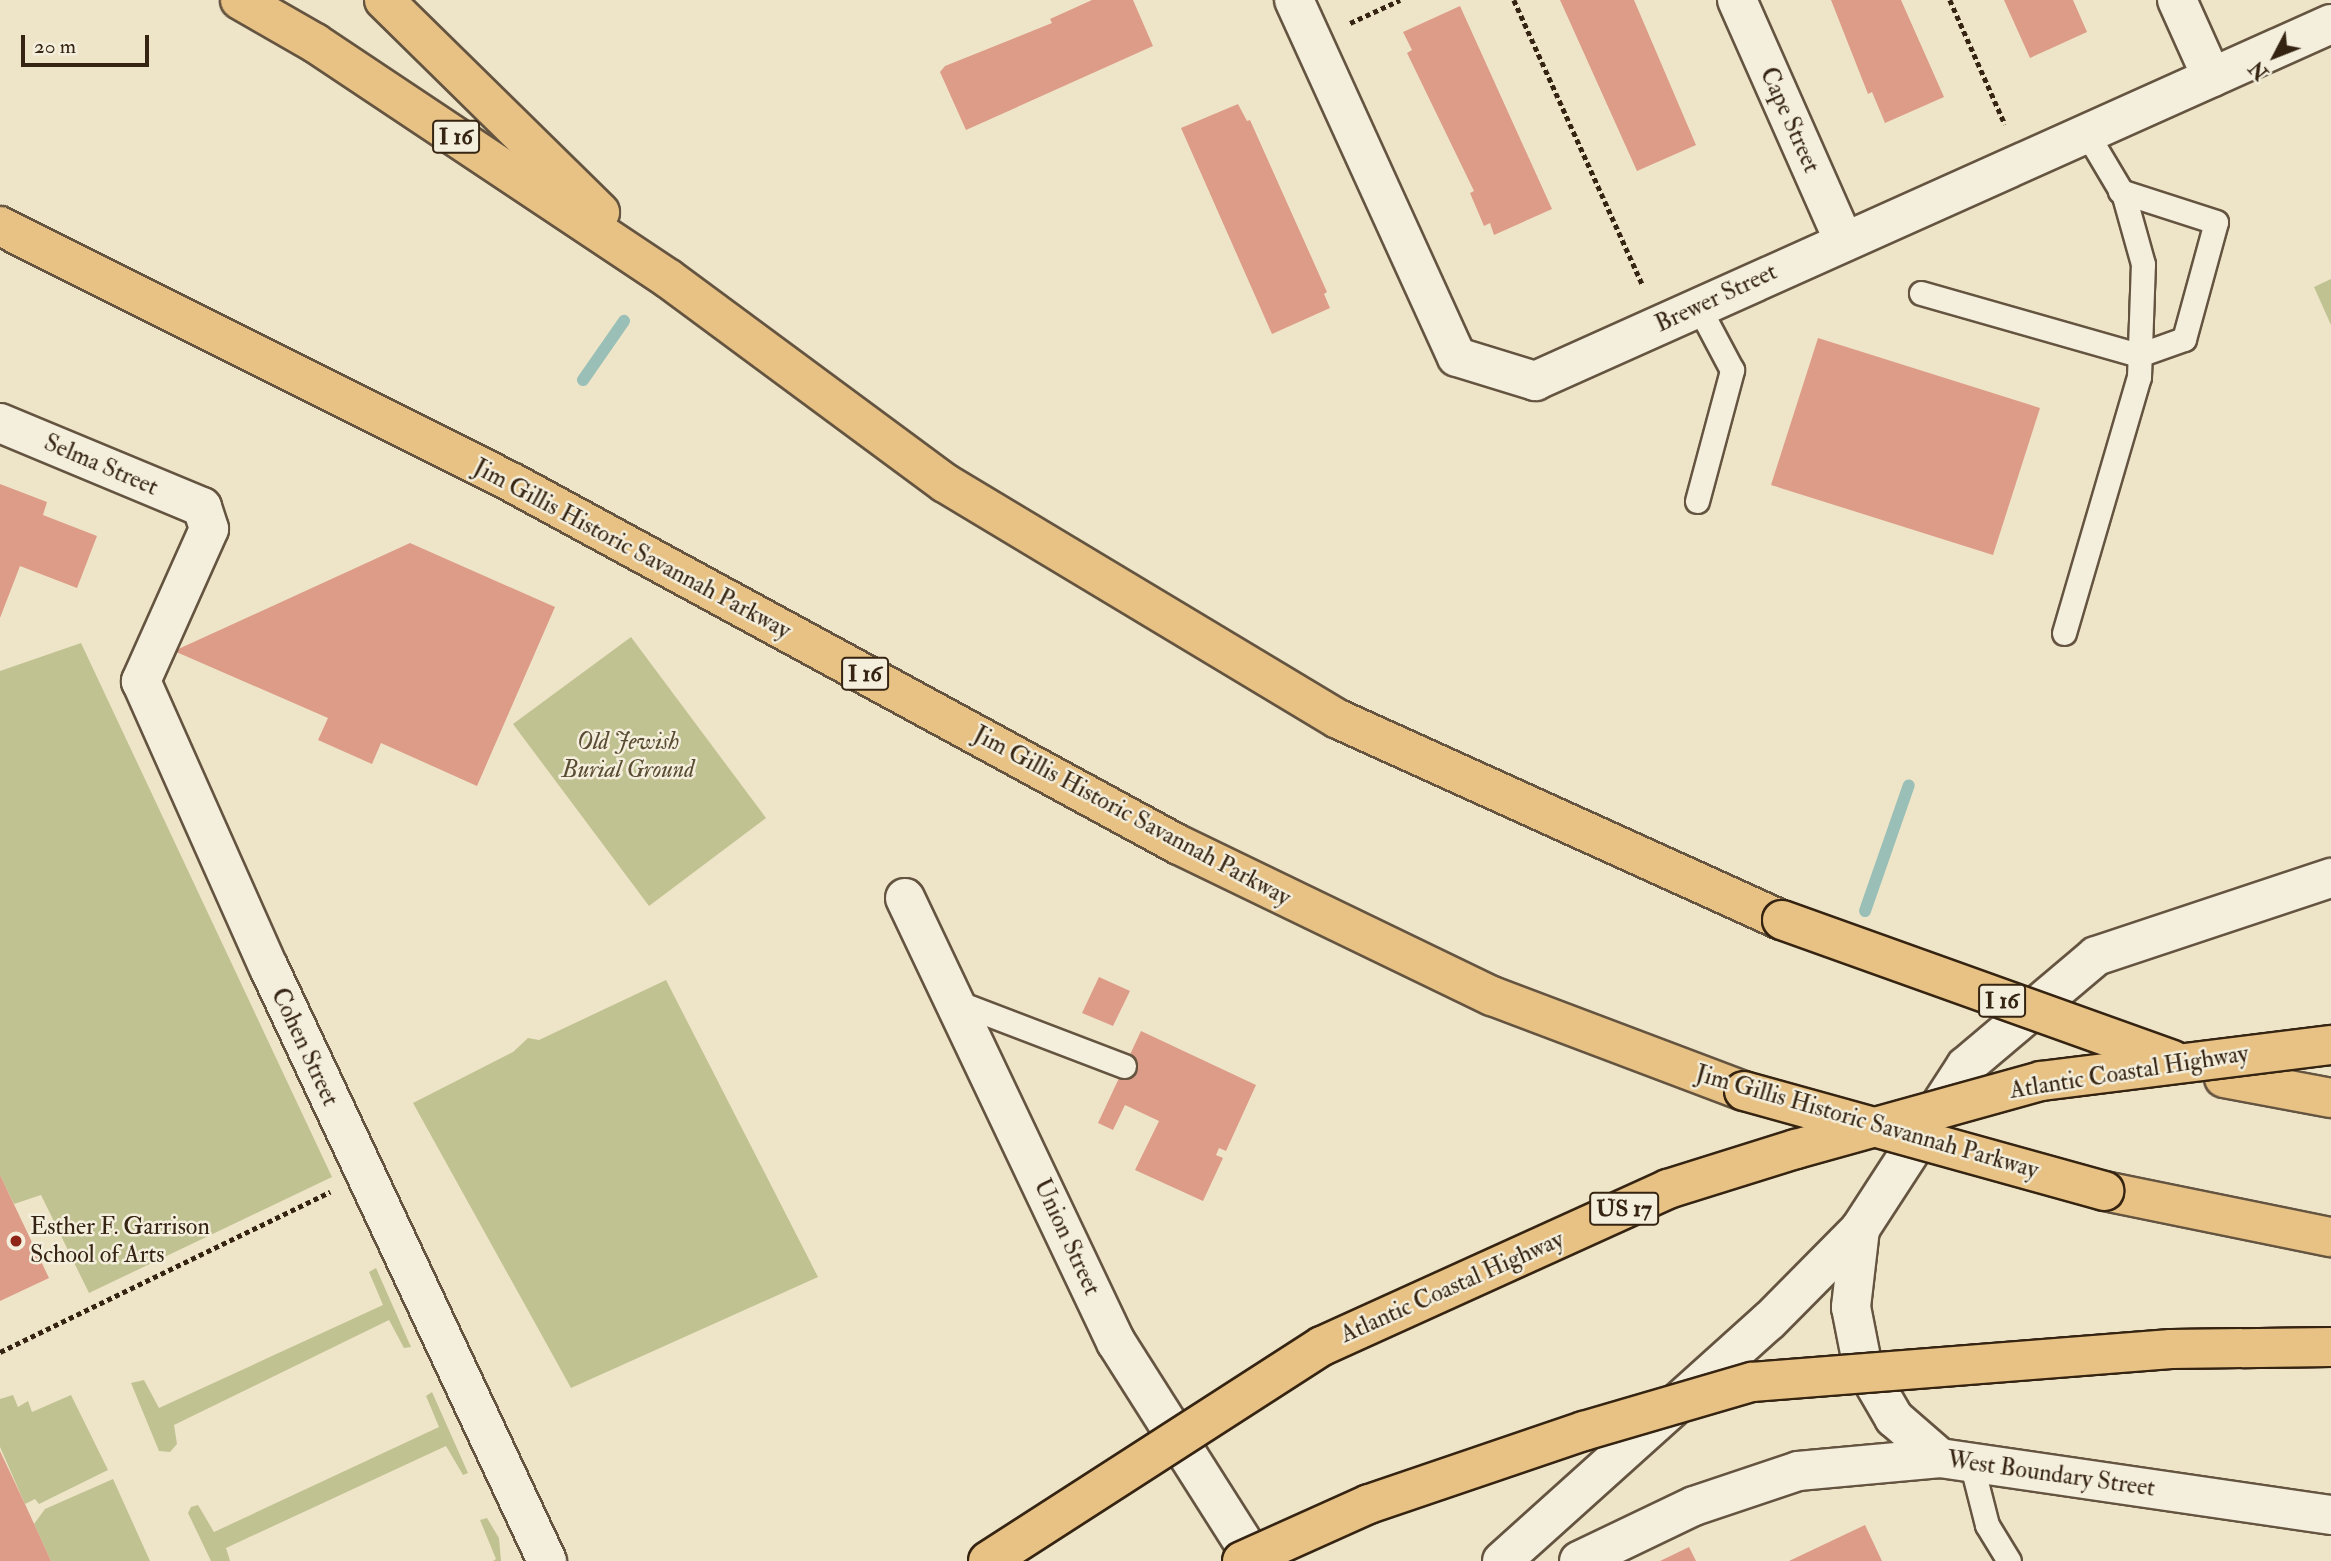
<!DOCTYPE html>
<style>
body{margin:0}
#map{position:relative;width:2331px;height:1561px;overflow:hidden;background:#eee5c9;font-family:"IM FELL Double Pica",serif}
div>[style]{position:absolute}
[style*='--x']{left:calc(var(--x)*1px);top:calc(var(--y)*1px);width:calc(var(--w)*1px);rotate:calc(var(--a)*1deg)}
.green>*{inset:0;background:#c1c291}
.stream>*{height:12px;margin:-6px;padding:0 6px;transform-origin:6px;border-radius:6px;background:#99bfb6}
.building>*{inset:0;background:#dd9c88}
.path>*{height:4.5px;margin-top:-2.25px;transform-origin:0;background:repeating-linear-gradient(90deg,#362412 0 5px,transparent 0 8.5px)}
.roads{filter:drop-shadow(2px 0 #645440) drop-shadow(-2px 0 #645440) drop-shadow(0 2px #645440) drop-shadow(0 -2px #645440)}
.service>*{height:23px;margin:-11.5px;padding:0 11.5px;transform-origin:11.5px;border-radius:11.5px;background:#f4eedc}
.minor>*{height:38px;margin:-19px;padding:0 19px;transform-origin:19px;border-radius:19px;background:#f4eedc}
.secondary>*{height:38px;margin:-19px;padding:0 19px;transform-origin:19px;border-radius:19px;background:#f4eedc}
.motorway>*{height:38px;margin:-19px;padding:0 19px;transform-origin:19px;border-radius:19px;background:#e7c284}
.bridges{filter:drop-shadow(2px 0 #362412) drop-shadow(-2px 0 #362412) drop-shadow(0 2px #362412) drop-shadow(0 -2px #362412)}
.motorway-bridge>*{height:38px;margin:-19px;padding:0 19px;transform-origin:19px;border-radius:19px;background:#e7c284}
.dots>*{width:19px;height:19px;translate:-50% -50%;box-sizing:border-box;border:4px solid #f4eedc;border-radius:50%}
span{translate:-50% -50%;white-space:nowrap;text-align:center;line-height:1.15;-webkit-text-stroke:5px #f4eedc;paint-order:stroke}
.shield-label span{padding:2px 5px;background:#f4eedc;border:2px solid;border-radius:5px;-webkit-text-stroke-width:0}
.shield-label{font-size:23px;color:#362412;font-weight:700}
.street-label{font-size:24px;color:#362412}
.park-label{font-size:24px;color:#594c32;font-style:italic}
.poi-label{font-size:24px;color:#362412}
.left{translate:0 -50%;text-align:left}
.north{position:absolute;left:2240px;top:21px;width:70px;height:70px;-webkit-text-stroke:5px #f4eedc;paint-order:stroke;rotate:228deg;font-size:19px;font-weight:700;line-height:28px;text-align:center;color:#362412}
.north::after{content:'';display:block;margin:auto;width:24px;height:32px;background:#362412;clip-path:polygon(50% 0,100% 100%,50% 72%,0 100%)}
.scale{position:absolute;left:21px;top:35px;width:128px;height:32px;box-sizing:border-box;border:4px solid #362412;border-top:0;padding-left:9px;font-size:21px;line-height:24px;white-space:nowrap;color:#362412;-webkit-text-stroke:5px #f4eedc;paint-order:stroke}
</style>
<div id="map">
<div class="green">
<div style="clip-path:polygon(2331px 279px,2331px 325px,2314px 287px)"></div>
<div style="clip-path:polygon(631px 637px,766px 818px,649px 906px,513px 724px)"></div>
<div style="clip-path:polygon(81px 643px,332px 1177px,89px 1293px,41px 1195px,14px 1204px,0 1175px,0 671px)"></div>
<div style="clip-path:polygon(666px 980px,818px 1277px,571px 1388px,413px 1103px,513px 1052px,528px 1038px,539px 1040px)"></div>
<div style="clip-path:polygon(376px 1268px,411px 1347px,404px 1348px,389px 1320px,174px 1425px,177px 1444px,170px 1452px,159px 1451px,131px 1383px,144px 1380px,159px 1408px,383px 1305px,369px 1272px)"></div>
<div style="clip-path:polygon(432px 1392px,468px 1473px,463px 1475px,446px 1446px,226px 1548px,230px 1561px,211px 1561px,188px 1513px,191px 1507px,198px 1505px,214px 1532px,439px 1427px,426px 1396px)"></div>
<div style="clip-path:polygon(13px 1395px,18px 1407px,28px 1401px,32px 1412px,71px 1395px,108px 1470px,39px 1504px,35px 1499px,25px 1504px,0 1447px,0 1399px)"></div>
<div style="clip-path:polygon(113px 1479px,150px 1561px,51px 1561px,34px 1524px,45px 1509px)"></div>
<div style="clip-path:polygon(487px 1518px,499px 1538px,501px 1561px,493px 1561px,496px 1559px,480px 1520px)"></div>
</div>
<div class="stream">
<div style="--x:583;--y:380;--w:72;--a:-55.2"></div>
<div style="--x:1865;--y:911;--w:133;--a:-70.8"></div>
</div>
<div class="building">
<div style="clip-path:polygon(1092px 0,1133px 0,1153px 46px,966px 130px,940px 72px,945px 66px,1052px 23px,1050px 19px)"></div>
<div style="clip-path:polygon(1560px 0,1634px 0,1696px 145px,1637px 171px)"></div>
<div style="clip-path:polygon(1831px 0,1901px 0,1944px 97px,1885px 123px,1872px 92px,1868px 94px)"></div>
<div style="clip-path:polygon(2004px 0,2073px 0,2087px 32px,2030px 58px)"></div>
<div style="clip-path:polygon(1460px 6px,1552px 209px,1494px 235px,1490px 223px,1484px 226px,1470px 193px,1474px 191px,1407px 53px,1412px 50px,1403px 32px)"></div>
<div style="clip-path:polygon(1238px 104px,1247px 121px,1250px 120px,1327px 292px,1324px 294px,1330px 308px,1272px 334px,1181px 128px)"></div>
<div style="clip-path:polygon(1818px 338px,2040px 408px,1993px 555px,1771px 485px)"></div>
<div style="clip-path:polygon(0 484px,47px 502px,43px 515px,97px 536px,77px 588px,20px 566px,0 618px)"></div>
<div style="clip-path:polygon(410px 543px,555px 607px,477px 786px,381px 743px,372px 764px,318px 740px,328px 718px,174px 651px)"></div>
<div style="clip-path:polygon(1099px 977px,1130px 991px,1113px 1026px,1082px 1013px)"></div>
<div style="clip-path:polygon(1141px 1031px,1256px 1085px,1226px 1151px,1219px 1148px,1216px 1155px,1223px 1158px,1203px 1201px,1135px 1170px,1159px 1121px,1125px 1105px,1113px 1130px,1098px 1123px)"></div>
<div style="clip-path:polygon(0 1175px,49px 1278px,0 1301px)"></div>
<div style="clip-path:polygon(0 1451px,25px 1504px,51px 1561px,0 1561px)"></div>
<div style="clip-path:polygon(1865px 1525px,1882px 1561px,1789px 1561px)"></div>
<div style="clip-path:polygon(1689px 1547px,1696px 1561px,1660px 1561px)"></div>
</div>
<div class="path">
<div style="--x:1514;--y:0;--w:314;--a:65.7"></div>
<div style="--x:1950;--y:0;--w:136;--a:66.1"></div>
<div style="--x:1350;--y:23;--w:55;--a:-24.7"></div>
<div style="--x:0;--y:1352;--w:367;--a:-25.9"></div>
</div>
<div class="roads">
<div class="service">
<div style="--x:1921;--y:293;--w:227;--a:15.9"></div>
<div style="--x:2139;--y:355;--w:48;--a:-19.6"></div>
<div style="--x:2184;--y:339;--w:121;--a:-74.7"></div>
<div style="--x:2216;--y:222;--w:101;--a:-162.1"></div>
<div style="--x:1697;--y:501;--w:136;--a:-75"></div>
<div style="--x:1732;--y:370;--w:72;--a:-118"></div>
<div style="--x:2064;--y:633;--w:267;--a:-73.7"></div>
<div style="--x:2139;--y:377;--w:113;--a:-88"></div>
<div style="--x:2143;--y:264;--w:71;--a:-105.6"></div>
<div style="--x:2124;--y:196;--w:72;--a:-120.8"></div>
<div style="--x:954;--y:1001;--w:182;--a:20.9"></div>
<div style="--x:1971;--y:1462;--w:65;--a:75.7"></div>
<div style="--x:1987;--y:1525;--w:42;--a:58.6"></div>
</div>
<div class="minor">
<div style="--x:1294;--y:0;--w:392;--a:65.5"></div>
<div style="--x:1457;--y:357;--w:82;--a:17.1"></div>
<div style="--x:1535;--y:381;--w:872;--a:-24.16"></div>
<div style="--x:1737;--y:0;--w:261;--a:66.1"></div>
<div style="--x:2177;--y:0;--w:85;--a:65.8"></div>
<div style="--x:0;--y:423;--w:219;--a:22.6"></div>
<div style="--x:202;--y:507;--w:23;--a:72"></div>
<div style="--x:209;--y:529;--w:167;--a:114.1"></div>
<div style="--x:141;--y:681;--w:314;--a:66"></div>
<div style="--x:269;--y:968;--w:655;--a:64.88"></div>
<div style="--x:905;--y:898;--w:492;--a:64.6"></div>
<div style="--x:1116;--y:1342;--w:259;--a:57.6"></div>
</div>
<div class="secondary">
<div style="--x:1860;--y:1229;--w:79;--a:96.6"></div>
<div style="--x:1851;--y:1307;--w:57;--a:78.9"></div>
<div style="--x:1862;--y:1363;--w:64;--a:59.8"></div>
<div style="--x:1894;--y:1418;--w:61;--a:41"></div>
<div style="--x:1502;--y:1561;--w:359;--a:-42"></div>
<div style="--x:1769;--y:1321;--w:129;--a:-45.3"></div>
<div style="--x:1860;--y:1229;--w:194;--a:-57"></div>
<div style="--x:1966;--y:1066;--w:170;--a:-40.2"></div>
<div style="--x:2096;--y:956;--w:248;--a:-18.4"></div>
<div style="--x:1579;--y:1561;--w:127;--a:-25.6"></div>
<div style="--x:1694;--y:1506;--w:110;--a:-18.6"></div>
<div style="--x:1798;--y:1471;--w:143;--a:-5.2"></div>
<div style="--x:1940;--y:1458;--w:395;--a:8.3"></div>
</div>
<div class="motorway">
<div style="--x:240;--y:0;--w:86;--a:29.8"></div>
<div style="--x:315;--y:43;--w:425;--a:33.7"></div>
<div style="--x:669;--y:279;--w:343;--a:36.5"></div>
<div style="--x:945;--y:483;--w:458;--a:31"></div>
<div style="--x:1338;--y:719;--w:487;--a:24.4"></div>
<div style="--x:384;--y:0;--w:303;--a:44.5"></div>
<div style="--x:0;--y:226;--w:574;--a:26.61"></div>
<div style="--x:513;--y:483;--w:758;--a:28.53"></div>
<div style="--x:1179;--y:845;--w:348;--a:25.8"></div>
<div style="--x:1492;--y:996;--w:269;--a:20.7"></div>
<div style="--x:2224;--y:1078;--w:109;--a:10.6"></div>
<div style="--x:2104;--y:1191;--w:232;--a:11.5"></div>
</div>
</div>
<div class="bridges">
<div class="motorway-bridge">
<div style="--x:1782;--y:920;--w:414;--a:19.7"></div>
<div style="--x:1744;--y:1091;--w:374;--a:15.5"></div>
<div style="--x:988;--y:1561;--w:397;--a:-32.8"></div>
<div style="--x:1322;--y:1346;--w:380;--a:-24.4"></div>
<div style="--x:1668;--y:1189;--w:134;--a:-17.4"></div>
<div style="--x:1796;--y:1149;--w:254;--a:-15.5"></div>
<div style="--x:2041;--y:1081;--w:292;--a:-7.1"></div>
<div style="--x:1242;--y:1561;--w:139;--a:-24.2"></div>
<div style="--x:1369;--y:1504;--w:227;--a:-18.8"></div>
<div style="--x:1584;--y:1431;--w:175;--a:-16.3"></div>
<div style="--x:1752;--y:1382;--w:420;--a:-4.5"></div>
<div style="--x:2171;--y:1349;--w:160;--a:-0.7"></div>
</div>
</div>
<div class="dots">
<div style="left:16px;top:1241px;background:#8f2418"></div>
</div>
<div class="shield-label">
<span style="left:456px;top:137px">I 16</span>
<span style="left:865px;top:674px">I 16</span>
<span style="left:2002px;top:1001px">I 16</span>
<span style="left:1624px;top:1209px">US 17</span>
</div>
<div class="street-label">
<span style="left:1790px;top:120px;rotate:66deg">Cape Street</span>
<span style="left:1716px;top:298px;rotate:-25deg">Brewer Street</span>
<span style="left:101px;top:465px;rotate:23deg">Selma Street</span>
<span style="left:632px;top:549px;rotate:28deg">Jim Gillis Historic Savannah Parkway</span>
<span style="left:1132px;top:816px;rotate:28deg">Jim Gillis Historic Savannah Parkway</span>
<span style="left:305px;top:1047px;rotate:65deg">Cohen Street</span>
<span style="left:2129px;top:1072px;rotate:-9deg">Atlantic Coastal Highway</span>
<span style="left:1867px;top:1122px;rotate:16deg">Jim Gillis Historic Savannah Parkway</span>
<span style="left:1067px;top:1237px;rotate:65deg">Union Street</span>
<span style="left:1452px;top:1287px;rotate:-24deg">Atlantic Coastal Highway</span>
<span style="left:2051px;top:1474px;rotate:8deg">West Boundary Street</span>
</div>
<div class="park-label">
<span style="left:628px;top:756px">Old Jewish<br>Burial Ground</span>
</div>
<div class="poi-label">
<span class="left" style="left:30px;top:1241px">Esther F. Garrison<br>School of Arts</span>
</div>
<div class="north">N</div>
<div class="scale">20 m</div>
</div>
